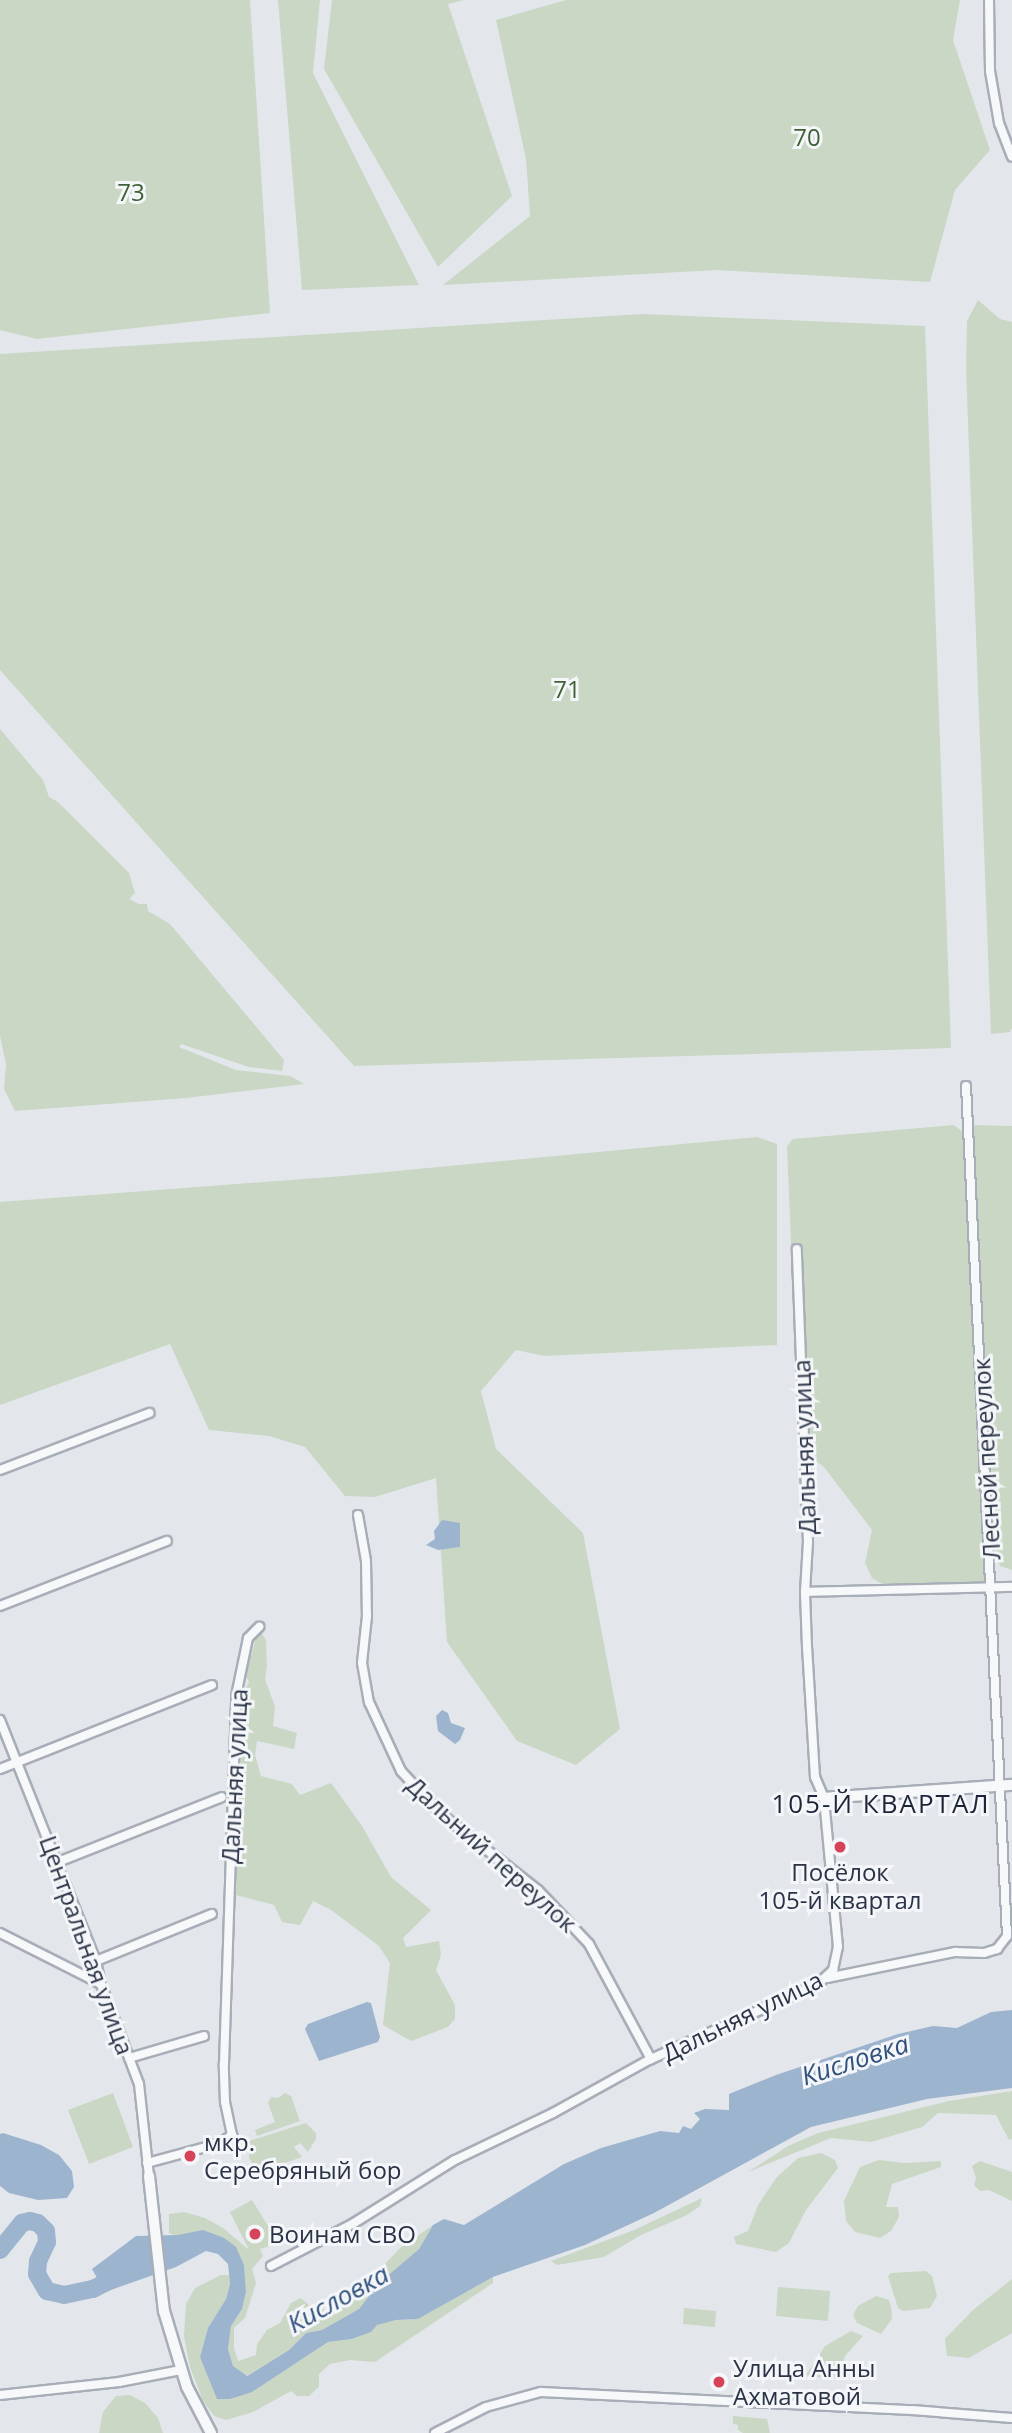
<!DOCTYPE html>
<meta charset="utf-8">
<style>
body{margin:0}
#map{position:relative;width:1012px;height:2433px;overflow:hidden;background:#e3e7ec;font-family:"Open Sans",sans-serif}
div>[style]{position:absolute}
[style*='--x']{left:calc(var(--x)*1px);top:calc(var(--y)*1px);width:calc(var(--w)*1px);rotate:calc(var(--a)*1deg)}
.green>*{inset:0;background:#c9d7c4}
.water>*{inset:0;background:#9db4ce}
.river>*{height:18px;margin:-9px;padding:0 9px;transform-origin:9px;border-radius:9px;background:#9db4ce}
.roads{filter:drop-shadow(2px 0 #a8aeb7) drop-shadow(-2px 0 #a8aeb7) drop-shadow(0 2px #a8aeb7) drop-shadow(0 -2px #a8aeb7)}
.minor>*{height:8px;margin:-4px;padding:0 4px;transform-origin:4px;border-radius:4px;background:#f7f8fa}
.tertiary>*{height:10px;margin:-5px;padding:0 5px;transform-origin:5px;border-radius:5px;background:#f7f8fa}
.dots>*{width:19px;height:19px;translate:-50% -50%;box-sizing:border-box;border:4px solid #f4f6f9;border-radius:50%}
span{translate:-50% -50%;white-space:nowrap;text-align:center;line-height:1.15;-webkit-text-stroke:6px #f4f6f9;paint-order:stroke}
.park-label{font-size:24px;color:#3e6236}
.street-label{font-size:24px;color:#2a3446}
.poi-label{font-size:24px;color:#2a3446}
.left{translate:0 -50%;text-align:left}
.neighbourhood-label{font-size:26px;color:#1c2537;letter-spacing:2px}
.water-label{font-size:26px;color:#31527d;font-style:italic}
</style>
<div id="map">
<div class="green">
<div style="clip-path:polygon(0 0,250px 0,270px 313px,37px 339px,0 330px)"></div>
<div style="clip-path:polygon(278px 0,320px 0,313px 73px,419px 285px,302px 290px)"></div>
<div style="clip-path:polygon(332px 0,464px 0,448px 4px,512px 196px,438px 267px,324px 69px)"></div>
<div style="clip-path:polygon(566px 0,960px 0,953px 40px,990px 150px,955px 190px,930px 282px,717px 270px,443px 285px,530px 216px,526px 159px,496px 20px)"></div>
<div style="clip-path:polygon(978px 300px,1000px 319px,1012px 322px,1012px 1028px,1010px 1032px,991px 1034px,966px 369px,967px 321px)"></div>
<div style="clip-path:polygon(642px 314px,925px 326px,951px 1048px,354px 1066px,0 670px,0 354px)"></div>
<div style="clip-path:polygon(0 729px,43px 780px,49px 797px,58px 802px,129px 873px,135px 893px,129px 899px,139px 904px,147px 904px,148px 911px,170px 924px,284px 1060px,282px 1071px,249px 1067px,181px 1044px,179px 1047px,236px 1070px,290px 1076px,304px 1084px,186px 1098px,15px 1111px,4px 1089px,6px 1064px,0 1036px)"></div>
<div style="clip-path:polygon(954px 1125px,964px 1133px,985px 1580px,973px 1592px,924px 1594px,889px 1588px,872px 1578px,865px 1563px,872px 1530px,824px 1467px,805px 1454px,801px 1418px,812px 1393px,796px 1365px,787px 1146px,793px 1139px)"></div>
<div style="clip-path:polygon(972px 1125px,1012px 1126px,1012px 1570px,1000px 1566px,992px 1548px)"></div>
<div style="clip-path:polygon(757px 1137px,777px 1144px,777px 1345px,544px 1356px,516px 1350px,481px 1391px,496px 1449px,583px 1533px,620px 1729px,576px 1765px,517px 1741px,447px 1642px,436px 1478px,375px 1497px,345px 1496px,305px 1447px,269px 1436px,209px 1430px,170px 1344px,0 1405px,0 1202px,343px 1176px)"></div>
<div style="clip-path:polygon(262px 1634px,266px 1640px,267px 1667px,265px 1679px,275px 1707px,273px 1726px,297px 1733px,294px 1749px,257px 1741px,255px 1755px,261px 1776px,292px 1784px,300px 1795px,331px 1783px,362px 1826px,391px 1877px,431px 1910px,403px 1938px,406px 1947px,439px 1941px,441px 1955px,436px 1970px,455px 2005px,455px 2019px,448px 2027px,411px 2041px,383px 2025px,390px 1963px,379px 1946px,331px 1910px,313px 1901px,300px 1925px,282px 1922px,274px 1905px,232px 1894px,241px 1698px,249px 1682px,246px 1676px,241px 1675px,247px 1655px,251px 1656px,257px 1635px)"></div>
<div style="clip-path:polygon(1012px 2091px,1012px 2139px,1009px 2140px,996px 2115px,938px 2113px,922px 2127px,871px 2142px,831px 2138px,748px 2172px,788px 2146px,818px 2133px,949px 2101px)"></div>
<div style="clip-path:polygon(113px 2093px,133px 2147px,89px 2164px,68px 2110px)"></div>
<div style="clip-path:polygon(285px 2093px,291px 2096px,300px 2121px,257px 2136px,255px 2130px,275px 2122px,268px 2103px,271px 2097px,278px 2098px)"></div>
<div style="clip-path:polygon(306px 2123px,316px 2133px,316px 2139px,308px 2152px,300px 2143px,294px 2147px,302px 2157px,288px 2162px,254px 2166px,249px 2158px,249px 2141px)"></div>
<div style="clip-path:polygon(821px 2153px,835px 2160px,838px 2168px,806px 2210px,789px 2243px,776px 2252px,736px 2244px,734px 2237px,748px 2231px,758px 2205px,777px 2177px,798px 2158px)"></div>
<div style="clip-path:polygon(879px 2160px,904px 2163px,941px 2161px,941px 2167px,892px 2184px,886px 2207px,898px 2207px,899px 2217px,891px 2231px,880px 2238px,855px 2232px,846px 2221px,844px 2201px,860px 2167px)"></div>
<div style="clip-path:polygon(980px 2161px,1012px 2172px,1012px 2201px,989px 2190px,980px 2191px,974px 2185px,976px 2178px,972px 2166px)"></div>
<div style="clip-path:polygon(702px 2198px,700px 2206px,687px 2215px,641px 2235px,604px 2257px,557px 2265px,551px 2261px,634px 2230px)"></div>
<div style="clip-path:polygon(252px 2200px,275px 2237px,270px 2246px,260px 2249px,263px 2256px,252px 2269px,256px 2283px,245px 2318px,234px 2328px,234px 2348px,238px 2361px,256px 2355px,257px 2344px,267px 2330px,280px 2323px,291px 2303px,301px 2298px,312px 2308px,331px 2310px,356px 2295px,400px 2248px,433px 2225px,419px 2249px,379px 2283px,359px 2309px,322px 2330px,306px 2333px,289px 2350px,246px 2376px,233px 2366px,228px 2349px,231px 2326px,242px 2309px,246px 2292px,244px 2265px,169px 2233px,169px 2214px,184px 2212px,205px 2218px,223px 2228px,249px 2250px,230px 2212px)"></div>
<div style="clip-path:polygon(926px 2271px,932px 2276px,937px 2296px,930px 2308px,903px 2311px,898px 2308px,888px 2276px,891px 2273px)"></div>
<div style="clip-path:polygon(221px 2275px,229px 2275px,230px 2283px,226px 2299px,208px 2328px,200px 2357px,252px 2392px,328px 2342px,352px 2339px,371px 2332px,377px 2325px,396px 2320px,418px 2319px,493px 2277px,493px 2283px,375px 2362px,350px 2360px,330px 2364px,319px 2374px,319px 2387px,309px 2396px,297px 2396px,291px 2391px,253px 2412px,226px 2420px,214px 2416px,203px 2401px,190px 2367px,184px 2336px,186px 2304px,195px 2288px)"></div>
<div style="clip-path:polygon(1012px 2279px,1012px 2333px,969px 2358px,947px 2356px,945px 2339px,973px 2310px)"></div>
<div style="clip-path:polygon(778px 2287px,830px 2291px,828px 2321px,776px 2316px)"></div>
<div style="clip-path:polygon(876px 2296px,889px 2300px,891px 2307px,892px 2319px,881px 2334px,857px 2323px,853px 2315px,858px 2306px)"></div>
<div style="clip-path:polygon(684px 2308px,716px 2311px,715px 2327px,683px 2324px)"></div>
<div style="clip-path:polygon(851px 2331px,863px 2336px,845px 2356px,838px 2380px,806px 2375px,825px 2346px)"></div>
<div style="clip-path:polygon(130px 2395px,145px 2403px,158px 2418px,163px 2433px,99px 2433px,103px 2412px,116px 2396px)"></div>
<div style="clip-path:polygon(733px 2416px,767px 2419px,770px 2433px,743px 2433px,738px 2430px,738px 2425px,733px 2424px)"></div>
</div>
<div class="water">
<div style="clip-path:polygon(442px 1520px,460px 1523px,460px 1547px,438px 1550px,426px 1545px,435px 1539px,434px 1531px)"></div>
<div style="clip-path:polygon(442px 1710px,448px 1713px,451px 1723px,465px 1728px,460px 1740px,455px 1744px,438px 1731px,436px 1716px)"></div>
<div style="clip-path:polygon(367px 2002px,371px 2003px,380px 2037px,378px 2042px,319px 2061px,305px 2029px,308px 2024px)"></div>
<div style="clip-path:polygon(1012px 2010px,1012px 2088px,927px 2099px,811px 2127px,654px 2213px,585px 2245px,493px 2277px,418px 2319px,396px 2320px,377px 2325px,371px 2332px,352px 2339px,328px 2342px,252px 2392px,230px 2399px,217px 2399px,200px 2357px,208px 2328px,226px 2299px,230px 2284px,228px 2264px,218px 2254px,206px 2251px,176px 2267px,105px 2292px,92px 2269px,136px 2236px,178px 2235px,203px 2230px,224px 2238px,236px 2247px,244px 2265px,246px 2292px,242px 2309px,231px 2326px,228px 2349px,233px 2366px,247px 2376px,289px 2350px,306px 2333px,322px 2330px,359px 2309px,379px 2283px,419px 2249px,433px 2225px,444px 2219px,464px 2225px,564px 2164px,601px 2148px,660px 2131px,679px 2133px,683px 2126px,691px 2129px,700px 2119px,694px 2113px,705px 2109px,729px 2110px,729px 2094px,776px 2075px,898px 2034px,933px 2026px,957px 2028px,991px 2012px)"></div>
<div style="clip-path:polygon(3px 2133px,41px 2145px,59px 2155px,72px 2171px,74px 2187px,67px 2198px,38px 2200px,9px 2193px,0 2186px,0 2134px)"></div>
</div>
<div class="river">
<div style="--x:0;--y:2250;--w:35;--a:-51"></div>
<div style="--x:22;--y:2223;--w:8;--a:-14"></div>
<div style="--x:30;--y:2221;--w:8;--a:14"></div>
<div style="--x:38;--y:2223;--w:11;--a:45"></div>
<div style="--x:46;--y:2231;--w:11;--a:85"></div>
<div style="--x:47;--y:2242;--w:21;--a:115"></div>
<div style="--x:38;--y:2261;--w:13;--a:94"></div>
<div style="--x:37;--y:2274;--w:20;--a:60"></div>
<div style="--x:47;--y:2291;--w:17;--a:13"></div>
<div style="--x:64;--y:2295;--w:30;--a:-12"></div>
<div style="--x:93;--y:2289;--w:31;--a:-27"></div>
</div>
<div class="roads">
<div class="minor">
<div style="--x:989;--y:0;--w:71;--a:89.2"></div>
<div style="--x:990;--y:71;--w:53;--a:80.2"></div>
<div style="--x:999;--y:123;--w:36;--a:69"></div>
<div style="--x:0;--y:1470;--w:160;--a:-20.9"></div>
<div style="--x:358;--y:1515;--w:47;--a:80.1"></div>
<div style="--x:366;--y:1561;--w:55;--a:89"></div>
<div style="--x:367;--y:1616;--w:47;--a:96.1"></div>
<div style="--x:362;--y:1663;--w:40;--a:80"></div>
<div style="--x:369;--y:1702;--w:76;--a:65.1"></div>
<div style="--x:401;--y:1771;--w:59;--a:47.1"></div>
<div style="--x:441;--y:1814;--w:123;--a:38.1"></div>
<div style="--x:538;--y:1890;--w:74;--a:46.6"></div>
<div style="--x:589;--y:1944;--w:131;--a:61.7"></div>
<div style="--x:805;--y:1592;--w:207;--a:-1.4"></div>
<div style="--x:0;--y:1606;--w:179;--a:-21.3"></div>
<div style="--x:0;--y:1720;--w:259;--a:68.3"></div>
<div style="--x:96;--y:1961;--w:24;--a:78"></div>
<div style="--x:101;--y:1984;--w:107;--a:69.2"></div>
<div style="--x:139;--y:2084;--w:93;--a:83.8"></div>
<div style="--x:0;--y:1769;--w:228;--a:-21.6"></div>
<div style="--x:58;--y:1862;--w:176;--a:-21.6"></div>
<div style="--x:0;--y:1933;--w:113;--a:26.8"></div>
<div style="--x:96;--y:1961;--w:125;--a:-22.1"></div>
<div style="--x:827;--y:1978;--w:131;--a:-11.5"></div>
<div style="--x:955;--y:1952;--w:29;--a:2"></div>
<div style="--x:984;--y:1953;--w:14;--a:-17"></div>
<div style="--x:997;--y:1949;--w:16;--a:-52"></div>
<div style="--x:1007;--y:1936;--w:851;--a:-92.76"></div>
<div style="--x:129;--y:2058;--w:78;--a:-16.3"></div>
<div style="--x:147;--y:2163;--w:77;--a:-15.1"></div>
<div style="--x:221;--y:2143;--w:14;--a:-36"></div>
<div style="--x:232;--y:2135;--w:34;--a:-102"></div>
<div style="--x:225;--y:2102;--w:38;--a:-92"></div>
<div style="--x:224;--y:2064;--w:368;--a:-88.1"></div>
<div style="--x:236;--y:1696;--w:59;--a:-78.3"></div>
<div style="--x:248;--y:1638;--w:16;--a:-45"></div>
<div style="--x:271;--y:2266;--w:93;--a:-27.4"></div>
<div style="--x:354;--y:2223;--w:119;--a:-32"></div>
<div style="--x:455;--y:2160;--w:109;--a:-25.6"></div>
<div style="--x:553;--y:2113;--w:112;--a:-28.9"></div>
<div style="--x:651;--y:2059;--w:183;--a:-24.2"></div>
<div style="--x:818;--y:1984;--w:21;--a:-43"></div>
<div style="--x:833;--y:1970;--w:24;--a:-78"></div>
<div style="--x:838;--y:1947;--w:150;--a:-95.4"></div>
<div style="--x:824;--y:1798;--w:23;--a:-113"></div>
<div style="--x:815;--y:1777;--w:130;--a:-93.5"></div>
<div style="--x:807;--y:1647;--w:55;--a:-92.1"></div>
<div style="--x:805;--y:1592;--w:50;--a:-86.6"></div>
<div style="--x:808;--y:1542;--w:293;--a:-92.2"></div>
<div style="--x:0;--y:2395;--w:120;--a:-6.2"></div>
<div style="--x:119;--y:2382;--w:63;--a:-11"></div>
<div style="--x:435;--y:2433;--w:57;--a:-27"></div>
<div style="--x:486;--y:2407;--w:57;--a:-15.3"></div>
<div style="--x:541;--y:2392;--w:371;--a:2.8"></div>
<div style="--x:912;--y:2410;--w:100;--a:4.6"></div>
</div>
<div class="tertiary">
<div style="--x:824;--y:1798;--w:188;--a:-4"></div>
<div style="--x:149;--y:2176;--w:136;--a:83.7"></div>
<div style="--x:164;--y:2311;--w:79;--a:73.2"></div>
<div style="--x:187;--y:2387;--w:52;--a:62.4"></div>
</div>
</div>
<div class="dots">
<div style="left:840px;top:1847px;background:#d64358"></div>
<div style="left:190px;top:2156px;background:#d64358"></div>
<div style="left:255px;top:2234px;background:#d64358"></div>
<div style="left:719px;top:2382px;background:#d64358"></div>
</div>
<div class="park-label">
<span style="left:807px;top:137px">70</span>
<span style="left:131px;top:192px">73</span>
<span style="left:567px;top:689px">71</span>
</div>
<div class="street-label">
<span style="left:804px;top:1447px;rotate:-92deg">Дальняя улица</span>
<span style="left:986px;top:1459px;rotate:-93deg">Лесной переулок</span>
<span style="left:234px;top:1776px;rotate:-87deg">Дальняя улица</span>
<span style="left:492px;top:1854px;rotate:42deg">Дальний переулок</span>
<span style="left:87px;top:1945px;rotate:70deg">Центральная улица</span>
<span style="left:742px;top:2016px;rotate:-26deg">Дальняя улица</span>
</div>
<div class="poi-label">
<span style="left:840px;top:1886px">Посёлок<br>105-й квартал</span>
<span class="left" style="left:204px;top:2156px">мкр.<br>Серебряный бор</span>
<span class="left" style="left:269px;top:2234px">Воинам СВО</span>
<span class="left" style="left:733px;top:2382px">Улица Анны<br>Ахматовой</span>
</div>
<div class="neighbourhood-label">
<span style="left:881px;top:1804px">105-Й КВАРТАЛ</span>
</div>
<div class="water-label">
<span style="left:855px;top:2060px;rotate:-18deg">Кисловка</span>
<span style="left:338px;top:2299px;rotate:-29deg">Кисловка</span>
</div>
</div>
